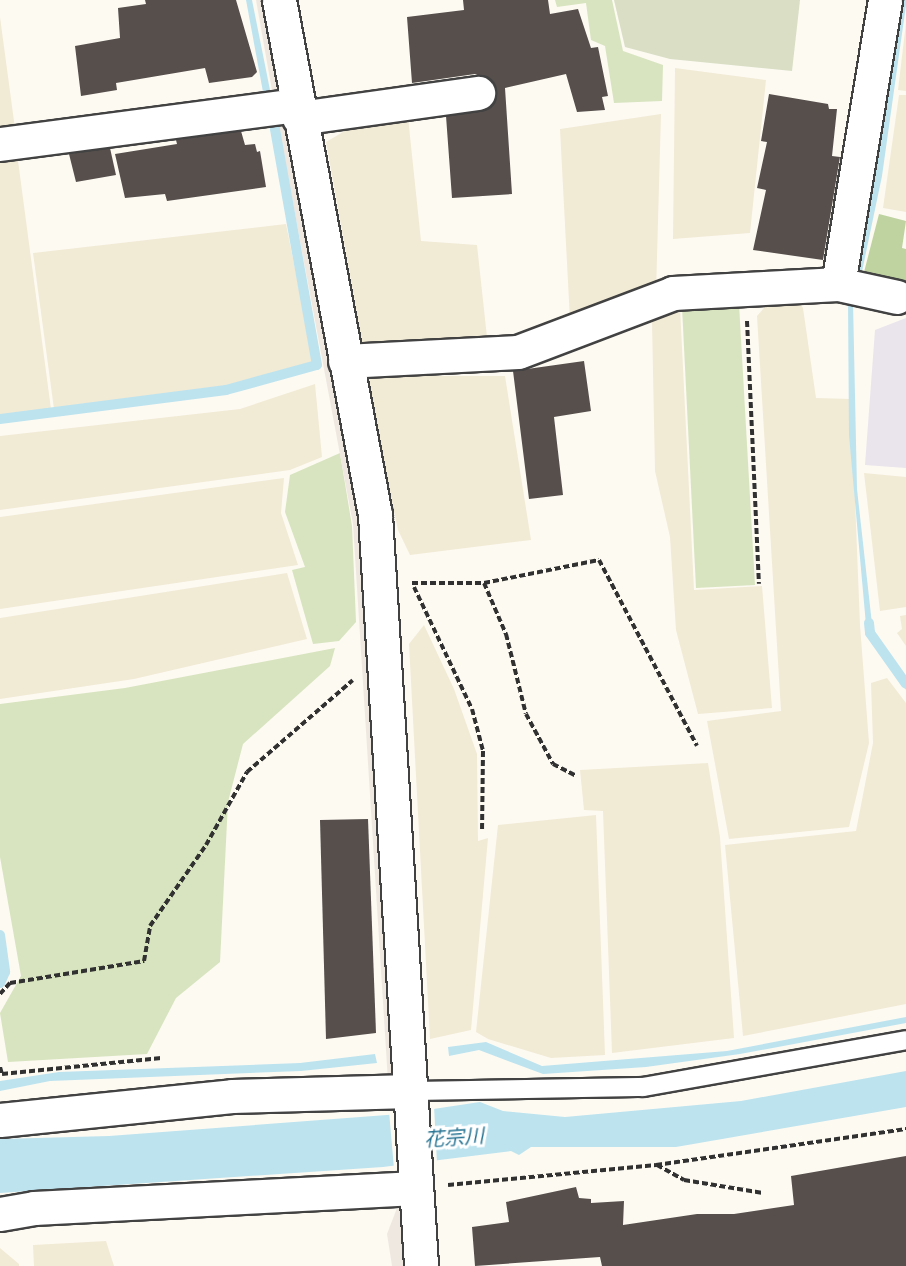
<!DOCTYPE html>
<meta charset="utf-8">
<style>
body{margin:0}
#map{position:relative;width:906px;height:1266px;overflow:hidden;background:#fdfaf2;font-family:"Roboto Serif","Noto Sans JP",serif}
div>[style]{position:absolute}
[style*='--x']{left:calc(var(--x)*1px);top:calc(var(--y)*1px);width:calc(var(--w)*1px);rotate:calc(var(--a)*1deg)}
.industrial>*{inset:0;background:#eae4ec}
.farmland>*{inset:0;background:#f1ead5}
.green>*{inset:0;background:#d8e4bf}
.forest>*{inset:0;background:#bfd3a0}
.cemetery>*{inset:0;background:#d9dec5}
.plaza>*{inset:0;background:#eee8e1}
.water>*{inset:0;background:#bde3ef}
.pier>*{inset:0;background:#fdfaf2}
.stream>*{height:10px;margin:-5px;padding:0 5px;transform-origin:5px;border-radius:5px;background:#bde3ef}
.building>*{inset:0;background:#564f4c}
.path>*{height:4px;margin-top:-2px;transform-origin:0;background:repeating-linear-gradient(90deg,#313131 0 6px,transparent 0 9px)}
.roads{filter:drop-shadow(2px 0 #424242) drop-shadow(-2px 0 #424242) drop-shadow(0 2px #424242) drop-shadow(0 -2px #424242)}
.lane>*{height:18px;margin:-9px;padding:0 9px;transform-origin:9px;border-radius:9px;background:#fff}
.street>*{height:33px;margin:-16.5px;padding:0 16.5px;transform-origin:16.5px;border-radius:16.5px;background:#fff}
span{translate:-50% -50%;white-space:nowrap;text-align:center;line-height:1.15;-webkit-text-stroke:6px #fff;paint-order:stroke}
.water-label{font-size:20px;color:#277392;font-style:italic}
</style>
<div id="map">
<div class="industrial">
<div style="clip-path:polygon(906px 318px,906px 468px,865px 465px,875px 330px)"></div>
</div>
<div class="farmland">
<div style="clip-path:polygon(0 17px,16px 136px,0 138px)"></div>
<div style="clip-path:polygon(906px 23px,906px 91px,898px 90px)"></div>
<div style="clip-path:polygon(675px 68px,766px 80px,750px 233px,673px 239px)"></div>
<div style="clip-path:polygon(899px 95px,906px 95px,906px 212px,883px 208px)"></div>
<div style="clip-path:polygon(661px 114px,656px 293px,570px 320px,560px 129px)"></div>
<div style="clip-path:polygon(408px 117px,421px 241px,477px 245px,487px 337px,363px 347px,326px 142px,355px 125px)"></div>
<div style="clip-path:polygon(17px 153px,51px 409px,0 416px,0 155px)"></div>
<div style="clip-path:polygon(286px 224px,314px 364px,225px 388px,54px 409px,33px 253px)"></div>
<div style="clip-path:polygon(794px 296px,803px 308px,816px 398px,851px 399px,860px 625px,869px 743px,849px 827px,729px 839px,707px 721px,781px 711px,757px 316px,771px 300px)"></div>
<div style="clip-path:polygon(680px 307px,694px 590px,762px 586px,772px 708px,698px 714px,676px 630px,670px 537px,655px 471px,652px 322px,661px 318px,661px 312px)"></div>
<div style="clip-path:polygon(366px 376px,505px 376px,531px 540px,410px 555px,398px 530px)"></div>
<div style="clip-path:polygon(315px 384px,322px 457px,290px 470px,0 510px,0 436px,240px 409px)"></div>
<div style="clip-path:polygon(864px 473px,906px 477px,906px 607px,880px 611px)"></div>
<div style="clip-path:polygon(284px 478px,281px 513px,298px 565px,0 609px,0 517px)"></div>
<div style="clip-path:polygon(287px 573px,307px 639px,134px 679px,0 699px,0 618px)"></div>
<div style="clip-path:polygon(906px 615px,906px 646px,897px 633px,902px 629px,900px 616px)"></div>
<div style="clip-path:polygon(424px 625px,454px 689px,477px 754px,478px 841px,488px 838px,471px 1030px,430px 1039px,409px 644px)"></div>
<div style="clip-path:polygon(887px 678px,906px 703px,906px 1004px,743px 1036px,725px 845px,856px 831px,873px 743px,871px 683px)"></div>
<div style="clip-path:polygon(708px 763px,720px 837px,734px 1038px,612px 1053px,603px 811px,584px 810px,580px 770px)"></div>
<div style="clip-path:polygon(596px 815px,605px 1055px,551px 1058px,488px 1039px,476px 1032px,498px 825px)"></div>
<div style="clip-path:polygon(106px 1241px,114px 1266px,34px 1266px,33px 1245px)"></div>
<div style="clip-path:polygon(0 1248px,19px 1264px,19px 1266px,0 1266px)"></div>
</div>
<div class="green">
<div style="clip-path:polygon(555px 0,612px 0,623px 51px,663px 65px,662px 101px,614px 103px,605px 46px,591px 40px,586px 3px,557px 7px)"></div>
<div style="clip-path:polygon(739px 304px,755px 585px,696px 588px,682px 307px)"></div>
<div style="clip-path:polygon(340px 453px,352px 526px,356px 622px,339px 641px,313px 644px,292px 570px,305px 567px,285px 512px,290px 475px)"></div>
<div style="clip-path:polygon(335px 648px,330px 666px,243px 744px,228px 802px,220px 962px,176px 998px,147px 1054px,8px 1062px,0 1013px,21px 976px,0 857px,0 704px,125px 688px)"></div>
</div>
<div class="forest">
<div style="clip-path:polygon(879px 214px,906px 221px,902px 248px,906px 249px,906px 288px,862px 280px)"></div>
</div>
<div class="cemetery">
<div style="clip-path:polygon(614px 0,800px 0,792px 71px,670px 59px,625px 47px)"></div>
</div>
<div class="plaza">
<div style="clip-path:polygon(256px 0,263px 0,281px 91px,273px 96px)"></div>
<div style="clip-path:polygon(278px 123px,288px 126px,361px 516px,396px 1077px,388px 1082px,353px 524px)"></div>
<div style="clip-path:polygon(397px 1208px,403px 1211px,411px 1266px,392px 1266px,387px 1234px)"></div>
</div>
<div class="water">
<div style="clip-path:polygon(246px 0,252px 0,270px 90px,267px 91px,263px 92px)"></div>
<div style="clip-path:polygon(899px 0,906px 0,906px 5px,882px 176px,860px 281px,854px 278px)"></div>
<div style="clip-path:polygon(848px 302px,853px 302px,857px 489px,873px 633px,867px 636px,849px 435px)"></div>
<div style="clip-path:polygon(890px 654px,906px 677px,906px 690px,883px 658px)"></div>
<div style="clip-path:polygon(906px 1017px,906px 1023px,740px 1054px,646px 1067px,543px 1074px,479px 1050px,449px 1056px,448px 1047px,486px 1042px,542px 1066px,727px 1051px)"></div>
<div style="clip-path:polygon(375px 1054px,377px 1063px,301px 1071px,50px 1081px,0 1091px,0 1081px,59px 1072px,300px 1063px)"></div>
<div style="clip-path:polygon(906px 1071px,906px 1107px,676px 1147px,531px 1147px,519px 1155px,511px 1151px,383px 1167px,0 1193px,0 1139px,109px 1136px,400px 1114px,480px 1102px,503px 1111px,565px 1117px,741px 1101px)"></div>
</div>
<div class="pier">
<div style="clip-path:polygon(434px 1106px,437px 1163px,394px 1169px,389px 1111px)"></div>
</div>
<div class="stream">
<div style="--x:0;--y:419;--w:228;--a:-7.3"></div>
<div style="--x:226;--y:390;--w:94;--a:-15.4"></div>
<div style="--x:317;--y:365;--w:245;--a:-100.1"></div>
<div style="--x:869;--y:623;--w:10;--a:84"></div>
<div style="--x:870;--y:633;--w:62;--a:54.8"></div>
<div style="--x:0;--y:935;--w:37;--a:82"></div>
<div style="--x:5;--y:972;--w:12;--a:114"></div>
</div>
<div class="building">
<div style="clip-path:polygon(145px 0,236px 0,257px 72px,252px 77px,209px 83px,205px 68px,116px 83px,117px 90px,81px 96px,75px 46px,120px 38px,118px 8px,146px 4px)"></div>
<div style="clip-path:polygon(463px 0,548px 0,550px 14px,578px 9px,591px 48px,598px 47px,608px 96px,602px 97px,605px 110px,577px 112px,566px 74px,505px 88px,512px 194px,452px 198px,446px 116px,489px 108px,497px 91px,492px 81px,475px 74px,412px 83px,407px 17px,464px 10px)"></div>
<div style="clip-path:polygon(769px 94px,828px 104px,829px 109px,837px 109px,832px 156px,840px 157px,823px 260px,753px 250px,766px 190px,757px 188px,767px 142px,761px 141px)"></div>
<div style="clip-path:polygon(241px 131px,245px 145px,255px 144px,257px 152px,260px 151px,266px 187px,167px 201px,165px 194px,125px 198px,115px 154px,177px 144px,176px 140px)"></div>
<div style="clip-path:polygon(110px 148px,116px 175px,76px 182px,69px 154px)"></div>
<div style="clip-path:polygon(584px 361px,591px 411px,554px 417px,563px 495px,529px 499px,513px 371px)"></div>
<div style="clip-path:polygon(368px 819px,376px 1033px,326px 1039px,320px 820px)"></div>
<div style="clip-path:polygon(906px 1156px,906px 1266px,602px 1266px,600px 1257px,475px 1266px,472px 1227px,509px 1222px,506px 1202px,576px 1187px,579px 1198px,591px 1199px,591px 1203px,624px 1201px,623px 1225px,697px 1214px,734px 1214px,794px 1205px,791px 1176px)"></div>
</div>
<div class="path">
<div style="--x:747;--y:321;--w:263;--a:87.4"></div>
<div style="--x:412;--y:583;--w:72;--a:0"></div>
<div style="--x:484;--y:583;--w:117;--a:-11.3"></div>
<div style="--x:599;--y:560;--w:210;--a:62.2"></div>
<div style="--x:484;--y:583;--w:56;--a:66.7"></div>
<div style="--x:506;--y:634;--w:82;--a:76"></div>
<div style="--x:526;--y:714;--w:57;--a:61.6"></div>
<div style="--x:553;--y:764;--w:25;--a:27"></div>
<div style="--x:414;--y:587;--w:135;--a:64.6"></div>
<div style="--x:472;--y:709;--w:43;--a:75.3"></div>
<div style="--x:483;--y:751;--w:81;--a:90.7"></div>
<div style="--x:0;--y:994;--w:15;--a:-48"></div>
<div style="--x:10;--y:983;--w:136;--a:-9.3"></div>
<div style="--x:144;--y:961;--w:36;--a:-80"></div>
<div style="--x:150;--y:926;--w:98;--a:-55.3"></div>
<div style="--x:206;--y:845;--w:84;--a:-60.7"></div>
<div style="--x:247;--y:772;--w:140;--a:-41"></div>
<div style="--x:0;--y:1067;--w:7;--a:74"></div>
<div style="--x:2;--y:1074;--w:160;--a:-5.7"></div>
<div style="--x:657;--y:1165;--w:31;--a:29"></div>
<div style="--x:684;--y:1180;--w:80;--a:9.3"></div>
<div style="--x:448;--y:1185;--w:209;--a:-5.5"></div>
<div style="--x:656;--y:1165;--w:253;--a:-8.2"></div>
</div>
<div class="roads">
<div class="lane">
<div style="--x:410;--y:1091;--w:233;--a:-1"></div>
<div style="--x:643;--y:1087;--w:267;--a:-10.1"></div>
</div>
<div class="street">
<div style="--x:279;--y:0;--w:524;--a:79.44"></div>
<div style="--x:375;--y:515;--w:752;--a:86.49"></div>
<div style="--x:299;--y:118;--w:181;--a:-8"></div>
<div style="--x:0;--y:144;--w:300;--a:-7.5"></div>
<div style="--x:838;--y:284;--w:288;--a:-80.6"></div>
<div style="--x:345;--y:361;--w:173;--a:-3"></div>
<div style="--x:518;--y:352;--w:166;--a:-20.8"></div>
<div style="--x:673;--y:293;--w:165;--a:-3.1"></div>
<div style="--x:838;--y:284;--w:60;--a:12.4"></div>
<div style="--x:0;--y:1120;--w:233;--a:-5.9"></div>
<div style="--x:232;--y:1096;--w:178;--a:-1.6"></div>
<div style="--x:0;--y:1214;--w:35;--a:-10"></div>
<div style="--x:34;--y:1208;--w:382;--a:-3"></div>
</div>
</div>
<div class="water-label">
<span style="left:454px;top:1138px;rotate:-4deg">花宗川</span>
</div>
</div>
